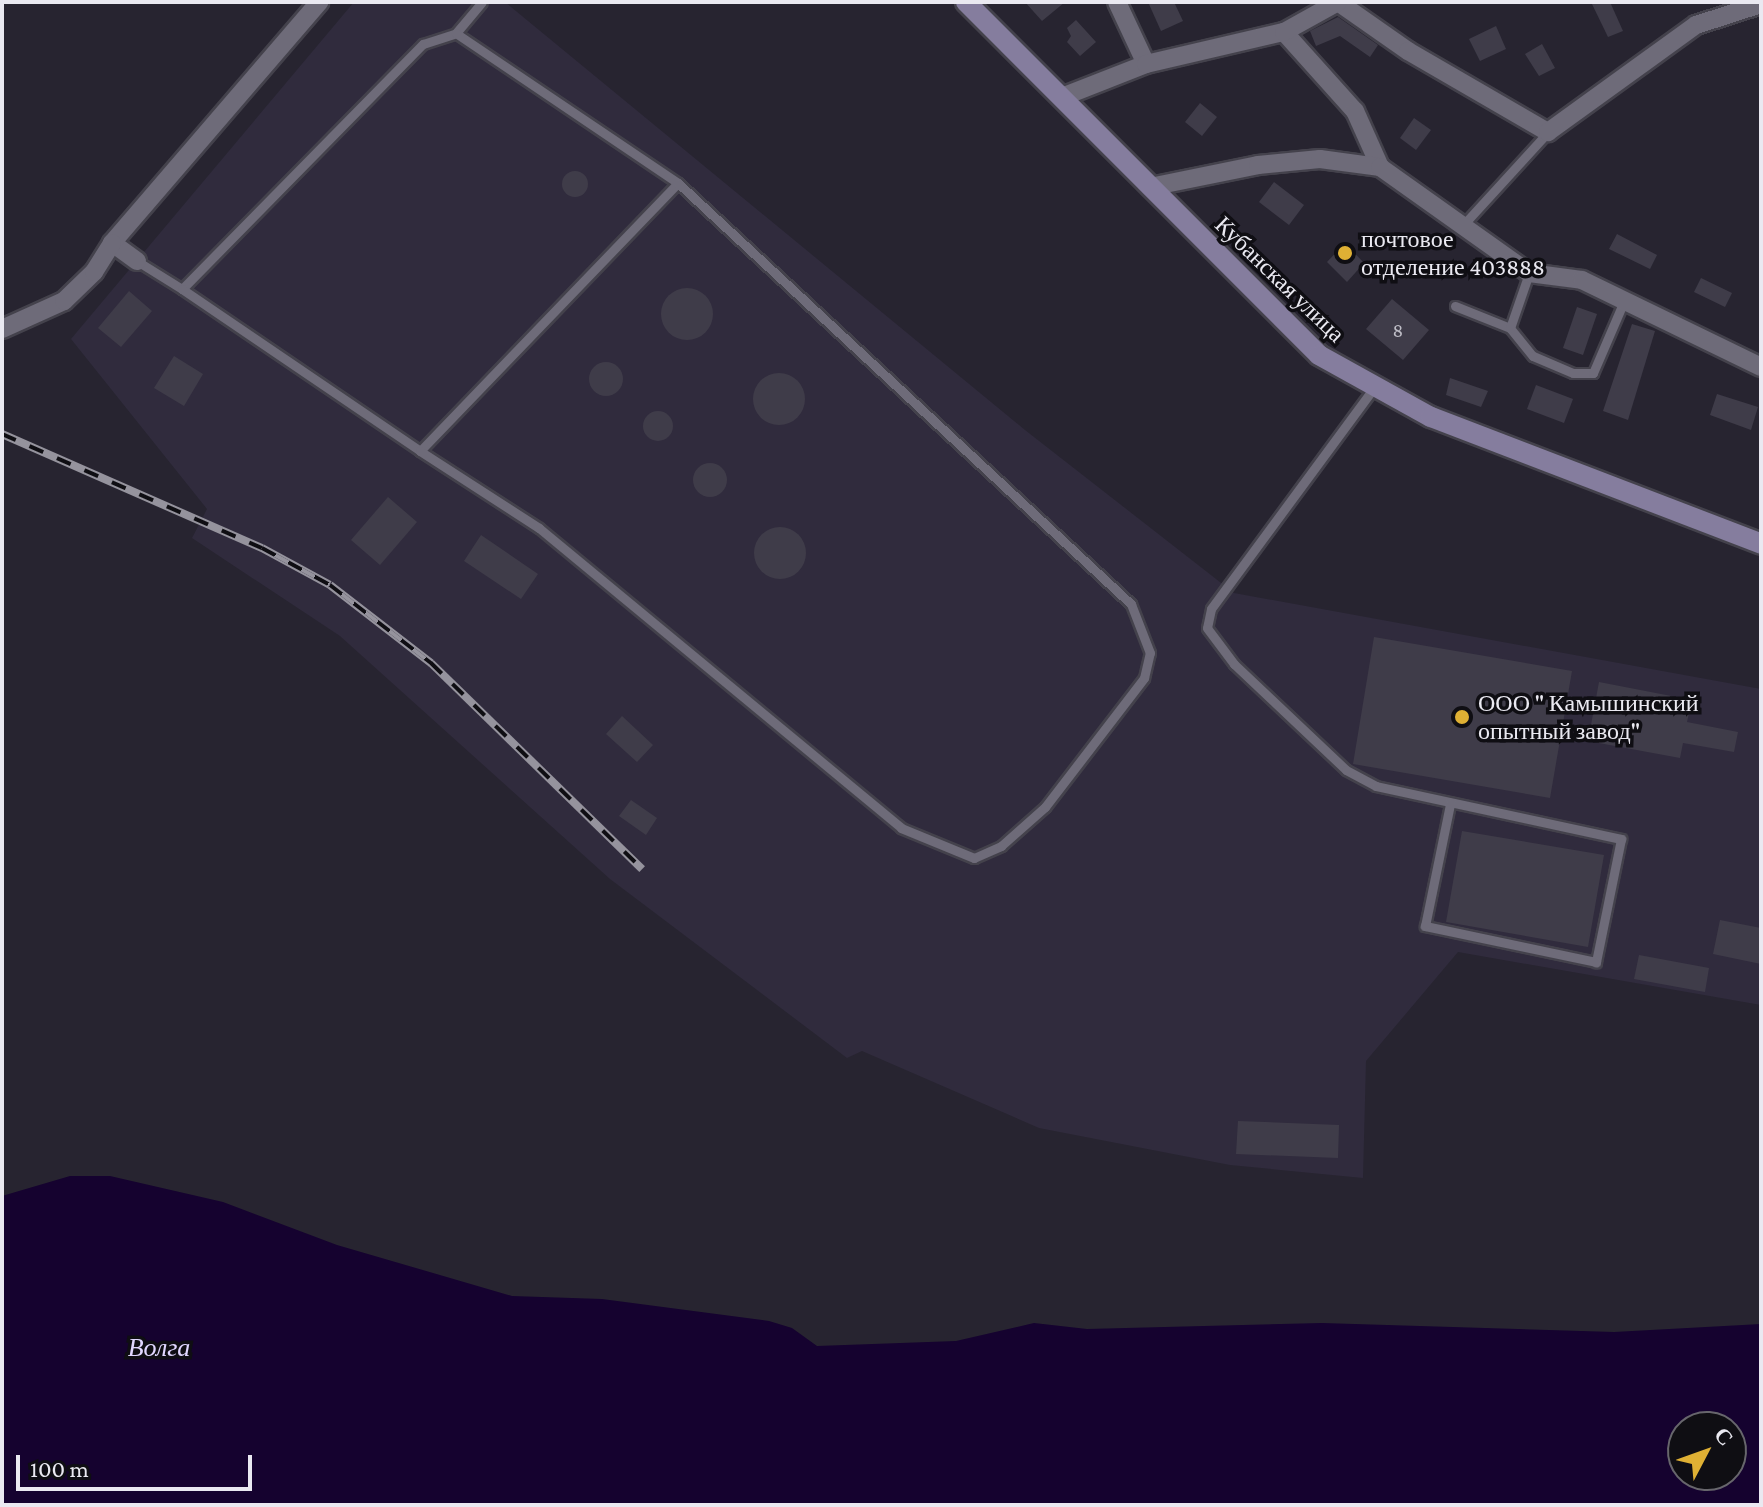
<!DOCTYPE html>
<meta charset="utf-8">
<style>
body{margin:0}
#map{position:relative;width:1763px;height:1507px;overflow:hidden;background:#272430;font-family:"Crimson Pro",serif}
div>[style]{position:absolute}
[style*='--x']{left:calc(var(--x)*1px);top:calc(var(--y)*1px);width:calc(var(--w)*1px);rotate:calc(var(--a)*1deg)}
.built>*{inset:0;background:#302b3d}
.water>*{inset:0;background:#15022f}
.building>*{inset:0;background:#3f3c49}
.round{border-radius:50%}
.roads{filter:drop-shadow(2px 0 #44424c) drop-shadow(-2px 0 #44424c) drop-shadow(0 2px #44424c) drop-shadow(0 -2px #44424c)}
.lane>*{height:9px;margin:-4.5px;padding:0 4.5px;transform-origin:4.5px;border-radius:4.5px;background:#6e6b79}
.street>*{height:18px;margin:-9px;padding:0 9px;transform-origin:9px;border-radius:9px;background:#6e6b79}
.secondary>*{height:20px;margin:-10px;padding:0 10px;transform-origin:10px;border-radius:10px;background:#857d9e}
.rail>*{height:8px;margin-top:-4px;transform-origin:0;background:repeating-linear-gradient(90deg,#0f0e13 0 15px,#95939d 0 30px);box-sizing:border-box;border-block:2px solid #95939d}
.dots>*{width:22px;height:22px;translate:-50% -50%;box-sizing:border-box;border:4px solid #0f0e13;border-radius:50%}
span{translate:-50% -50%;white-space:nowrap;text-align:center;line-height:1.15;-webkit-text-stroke:7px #0f0e13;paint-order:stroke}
.number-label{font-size:20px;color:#bfbec7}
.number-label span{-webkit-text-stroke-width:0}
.poi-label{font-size:24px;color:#eae9f1}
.left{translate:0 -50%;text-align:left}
.street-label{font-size:24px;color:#eae9f1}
.water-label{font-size:26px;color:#e1d7ff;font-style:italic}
.frame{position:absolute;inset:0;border:4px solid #eae9f1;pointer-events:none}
.north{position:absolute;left:1667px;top:1411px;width:80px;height:80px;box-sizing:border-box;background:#0f0e13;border:2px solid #67666c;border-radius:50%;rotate:49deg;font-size:22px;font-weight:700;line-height:32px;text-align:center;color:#eae9f1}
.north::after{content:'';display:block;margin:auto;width:28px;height:36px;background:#dfb034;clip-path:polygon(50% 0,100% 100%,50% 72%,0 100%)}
.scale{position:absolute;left:16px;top:1455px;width:236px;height:36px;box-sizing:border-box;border:4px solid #eae9f1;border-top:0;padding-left:10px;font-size:24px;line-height:28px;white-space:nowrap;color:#eae9f1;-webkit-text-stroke:6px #0f0e13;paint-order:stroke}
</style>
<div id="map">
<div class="built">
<div style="clip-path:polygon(354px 2px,505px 2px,1025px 430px,1234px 593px,1761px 689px,1761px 1005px,1458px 952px,1366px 1061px,1363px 1178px,1230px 1165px,1039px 1128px,862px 1051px,847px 1058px,610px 879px,340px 636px,192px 538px,207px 509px,71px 339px)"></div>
</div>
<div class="water">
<div style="clip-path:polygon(evenodd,70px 1176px,110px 1176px,223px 1202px,337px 1245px,512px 1296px,602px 1299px,769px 1321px,792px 1328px,817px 1346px,956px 1341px,1034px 1323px,1087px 1329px,1322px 1323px,1614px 1332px,1761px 1324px,1761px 1505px,2px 1505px,2px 1196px,70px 1176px,1683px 1427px,1731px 1427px,1731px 1475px,1683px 1475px,1683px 1427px)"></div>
</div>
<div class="building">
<div style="clip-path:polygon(1025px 2px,1065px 2px,1042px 21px)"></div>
<div style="clip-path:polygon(1148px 2px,1174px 2px,1183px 21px,1161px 31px)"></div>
<div style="clip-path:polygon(1591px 2px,1610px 2px,1623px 31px,1608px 37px)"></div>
<div style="clip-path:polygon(1338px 17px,1378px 45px,1370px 57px,1340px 36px,1316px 46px,1310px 31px)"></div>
<div style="clip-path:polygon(1076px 20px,1096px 42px,1080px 56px,1067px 42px,1071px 36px,1067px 28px)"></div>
<div style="clip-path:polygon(1496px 26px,1506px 49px,1480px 61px,1469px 39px)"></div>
<div style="clip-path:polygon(1542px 44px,1555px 68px,1539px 76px,1525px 54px)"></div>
<div style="clip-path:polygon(1200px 103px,1217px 117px,1202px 136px,1185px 122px)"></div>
<div style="clip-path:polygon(1414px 118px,1431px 130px,1416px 150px,1400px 138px)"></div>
<div class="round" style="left:562px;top:171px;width:26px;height:26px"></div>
<div style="clip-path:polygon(1274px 182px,1304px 205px,1289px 225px,1259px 202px)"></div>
<div style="clip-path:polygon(1617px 234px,1657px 255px,1650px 269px,1609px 249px)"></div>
<div style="clip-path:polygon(1345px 243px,1364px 263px,1347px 282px,1327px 262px)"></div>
<div style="clip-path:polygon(1701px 278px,1732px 293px,1725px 307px,1694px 292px)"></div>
<div class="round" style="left:661px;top:288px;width:52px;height:52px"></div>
<div style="clip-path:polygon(129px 291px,152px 311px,121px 347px,98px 328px)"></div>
<div style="clip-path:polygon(1392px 299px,1429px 330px,1403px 360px,1366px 329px)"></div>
<div style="clip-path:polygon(1577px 307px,1597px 314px,1583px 355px,1563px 348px)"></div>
<div style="clip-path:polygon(1632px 324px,1655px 331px,1628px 420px,1603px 411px)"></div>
<div style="clip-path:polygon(174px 356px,203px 374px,184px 406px,154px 388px)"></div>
<div class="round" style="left:589px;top:362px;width:34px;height:34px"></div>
<div class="round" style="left:753px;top:373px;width:52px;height:52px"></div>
<div style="clip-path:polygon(1450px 378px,1488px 391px,1481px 407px,1446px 395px)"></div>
<div style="clip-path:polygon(1536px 385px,1573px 399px,1564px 423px,1527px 409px)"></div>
<div style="clip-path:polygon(1717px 394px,1758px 407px,1751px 430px,1710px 415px)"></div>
<div class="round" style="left:643px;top:411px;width:30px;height:30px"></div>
<div class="round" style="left:693px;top:463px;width:34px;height:34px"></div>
<div style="clip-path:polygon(388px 497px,417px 522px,380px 565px,351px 540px)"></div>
<div class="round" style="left:754px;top:527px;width:52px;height:52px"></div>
<div style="clip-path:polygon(481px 535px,538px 574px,521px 599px,464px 561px)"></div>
<div style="clip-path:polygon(1374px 637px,1572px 671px,1550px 798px,1353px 764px)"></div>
<div style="clip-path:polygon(1599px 682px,1692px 700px,1687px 722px,1738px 732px,1734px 752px,1683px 743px,1680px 758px,1588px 741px)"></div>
<div style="clip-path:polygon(622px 716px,653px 745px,637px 762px,606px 734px)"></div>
<div style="clip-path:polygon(631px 800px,657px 818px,646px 835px,619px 816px)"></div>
<div style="clip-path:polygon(1462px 831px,1604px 855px,1588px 947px,1446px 922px)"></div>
<div style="clip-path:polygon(1720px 920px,1761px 928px,1761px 964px,1713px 954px)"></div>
<div style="clip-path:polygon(1639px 955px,1709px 968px,1705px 992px,1634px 979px)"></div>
<div style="clip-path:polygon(1238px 1121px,1339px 1125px,1338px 1158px,1236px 1154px)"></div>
</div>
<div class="roads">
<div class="lane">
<div style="--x:1464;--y:224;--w:125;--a:-47.6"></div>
<div style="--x:137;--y:261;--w:53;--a:31.9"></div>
<div style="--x:182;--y:289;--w:344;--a:-45.5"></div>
<div style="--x:423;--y:44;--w:35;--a:-18"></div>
<div style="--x:456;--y:33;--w:40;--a:-50"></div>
<div style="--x:182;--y:289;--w:288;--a:34.2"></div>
<div style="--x:420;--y:451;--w:372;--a:-46.1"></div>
<div style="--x:678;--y:183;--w:268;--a:-146"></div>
<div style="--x:1455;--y:306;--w:59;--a:21.8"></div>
<div style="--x:1510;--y:328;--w:36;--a:51"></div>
<div style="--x:1533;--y:356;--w:43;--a:23"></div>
<div style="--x:1573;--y:373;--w:20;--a:0"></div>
<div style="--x:1593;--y:373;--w:78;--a:-66.7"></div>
<div style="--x:1510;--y:328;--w:58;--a:-70.9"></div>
<div style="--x:1373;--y:389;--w:273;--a:126.4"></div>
<div style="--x:1211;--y:609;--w:19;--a:102"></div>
<div style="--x:1207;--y:628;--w:45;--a:53.1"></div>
<div style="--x:1234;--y:664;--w:154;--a:43.4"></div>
<div style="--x:1346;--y:770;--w:34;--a:28"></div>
<div style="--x:1376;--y:786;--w:251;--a:12.2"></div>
<div style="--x:1621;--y:839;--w:126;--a:101.5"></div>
<div style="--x:1596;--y:962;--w:175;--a:-168.1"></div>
<div style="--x:1425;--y:926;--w:125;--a:-78.4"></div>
<div style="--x:420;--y:451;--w:142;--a:32.9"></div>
<div style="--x:539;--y:528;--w:470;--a:39.6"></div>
<div style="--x:901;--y:828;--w:79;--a:22.3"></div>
<div style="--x:974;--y:858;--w:30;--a:-24"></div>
<div style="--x:1001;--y:846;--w:59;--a:-41.6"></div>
<div style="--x:1045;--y:807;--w:163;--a:-52.5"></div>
<div style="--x:1144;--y:678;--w:26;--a:-77"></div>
<div style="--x:1150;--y:653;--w:53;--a:-111.2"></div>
<div style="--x:1131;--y:604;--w:618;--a:-137.1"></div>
</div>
<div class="street">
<div style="--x:1117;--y:2;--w:68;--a:64.9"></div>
<div style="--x:1338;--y:2;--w:85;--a:35"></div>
<div style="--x:1408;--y:51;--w:162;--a:30.1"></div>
<div style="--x:1548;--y:132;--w:183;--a:-35.9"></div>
<div style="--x:1696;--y:25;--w:68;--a:-17.9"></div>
<div style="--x:1284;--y:32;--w:106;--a:48.1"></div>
<div style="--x:1355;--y:111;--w:61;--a:65.9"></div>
<div style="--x:1062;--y:97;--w:90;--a:-21.4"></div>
<div style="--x:1146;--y:64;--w:142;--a:-13.1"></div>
<div style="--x:1284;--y:32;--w:62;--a:-29.1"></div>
<div style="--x:1150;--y:187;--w:110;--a:-11.5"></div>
<div style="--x:1258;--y:165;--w:62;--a:-5.5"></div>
<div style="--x:1320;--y:159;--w:61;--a:7.6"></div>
<div style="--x:1380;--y:167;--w:183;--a:35.4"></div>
<div style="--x:1529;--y:273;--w:53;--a:7.5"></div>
<div style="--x:1582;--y:280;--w:199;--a:25.9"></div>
<div style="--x:137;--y:261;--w:31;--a:-144"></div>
<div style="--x:112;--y:243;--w:318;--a:-49.3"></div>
<div style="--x:2;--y:329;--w:68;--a:-24.3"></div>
<div style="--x:64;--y:301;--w:42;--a:-44"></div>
<div style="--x:94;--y:272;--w:34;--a:-58"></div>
</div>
<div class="secondary">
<div style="--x:966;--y:2;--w:499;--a:45"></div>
<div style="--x:1319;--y:355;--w:128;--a:29"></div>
<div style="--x:1431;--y:417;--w:354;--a:21"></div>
</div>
</div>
<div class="rail">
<div style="--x:2;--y:434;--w:284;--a:23.7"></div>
<div style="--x:262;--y:548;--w:77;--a:28.6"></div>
<div style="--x:330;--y:585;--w:128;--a:37.7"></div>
<div style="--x:431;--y:663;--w:295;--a:44.3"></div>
</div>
<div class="dots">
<div style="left:1345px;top:253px;background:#dfb034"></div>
<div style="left:1462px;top:717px;background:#dfb034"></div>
</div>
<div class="number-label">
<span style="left:1398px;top:330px">8</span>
</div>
<div class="poi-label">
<span class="left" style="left:1361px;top:253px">почтовое<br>отделение 403888</span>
<span class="left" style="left:1478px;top:717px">ООО " Камышинский<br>опытный завод"</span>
</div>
<div class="street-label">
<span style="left:1280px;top:279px;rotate:44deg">Кубанская улица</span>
</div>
<div class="water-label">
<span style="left:159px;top:1348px">Волга</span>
</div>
<div class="frame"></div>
<div class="north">С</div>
<div class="scale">100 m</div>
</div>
